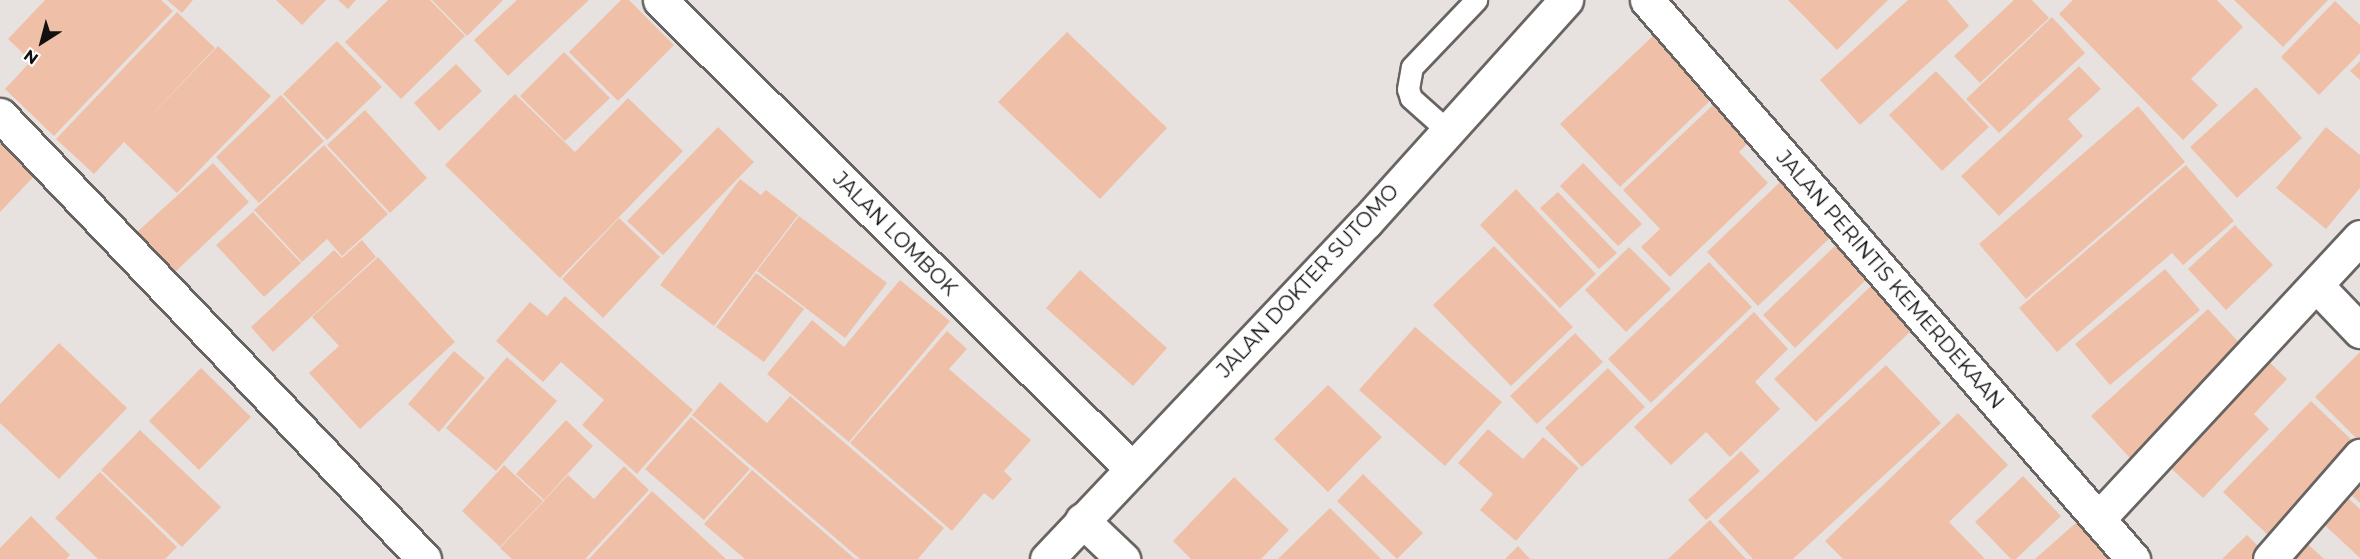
<!DOCTYPE html>
<style>
body{margin:0}
#map{position:relative;width:2360px;height:559px;overflow:hidden;background:#e7e2df;font-family:Montserrat,sans-serif}
div>[style]{position:absolute}
[style*='--x']{left:calc(var(--x)*1px);top:calc(var(--y)*1px);width:calc(var(--w)*1px);rotate:calc(var(--a)*1deg)}
.building>*{inset:0;background:#efc0a7}
.roads{filter:drop-shadow(2px 0 #686461) drop-shadow(-2px 0 #686461) drop-shadow(0 2px #686461) drop-shadow(0 -2px #686461)}
.service>*{height:21px;margin:-10.5px;padding:0 10.5px;transform-origin:10.5px;border-radius:10.5px;background:#fff}
.minor>*{height:33px;margin:-16.5px;padding:0 16.5px;transform-origin:16.5px;border-radius:16.5px;background:#fff}
.tertiary>*{height:33px;margin:-16.5px;padding:0 16.5px;transform-origin:16.5px;border-radius:16.5px;background:#fff}
.secondary>*{height:33px;margin:-16.5px;padding:0 16.5px;transform-origin:16.5px;border-radius:16.5px;background:#fff}
.primary>*{height:33px;margin:-16.5px;padding:0 16.5px;transform-origin:16.5px;border-radius:16.5px;background:#fff}
span{translate:-50% -50%;white-space:nowrap;text-align:center;line-height:1.15;-webkit-text-stroke:6px #fff;paint-order:stroke}
.street-label{font-size:20px;color:#121010}
.north{position:absolute;left:12px;top:12px;width:60px;height:60px;-webkit-text-stroke:4px #fff;paint-order:stroke;rotate:216deg;font-size:16px;font-weight:700;line-height:24px;text-align:center;color:#121010}
.north::after{content:'';display:block;margin:auto;width:21px;height:27px;background:#121010;clip-path:polygon(50% 0,100% 100%,50% 72%,0 100%)}
</style>
<div id="map">
<div class="building">
<div style="clip-path:polygon(45px 0,161px 0,173px 11px,54px 136px,5px 89px,31px 61px,8px 39px)"></div>
<div style="clip-path:polygon(167px 0,193px 0,182px 13px)"></div>
<div style="clip-path:polygon(276px 0,326px 0,302px 25px)"></div>
<div style="clip-path:polygon(338px 0,356px 0,348px 9px)"></div>
<div style="clip-path:polygon(388px 0,430px 0,465px 36px,401px 99px,345px 42px)"></div>
<div style="clip-path:polygon(432px 0,503px 0,467px 36px)"></div>
<div style="clip-path:polygon(517px 0,589px 0,508px 76px,474px 40px)"></div>
<div style="clip-path:polygon(621px 0,629px 0,674px 45px,618px 101px,569px 52px)"></div>
<div style="clip-path:polygon(1788px 0,1888px 0,1837px 50px)"></div>
<div style="clip-path:polygon(1908px 0,1947px 0,1969px 26px,1860px 125px,1820px 80px)"></div>
<div style="clip-path:polygon(2014px 0,2032px 0,2049px 18px,1980px 83px,1954px 56px)"></div>
<div style="clip-path:polygon(2073px 0,2217px 0,2243px 27px,2191px 79px,2218px 105px,2183px 140px,2059px 14px)"></div>
<div style="clip-path:polygon(2234px 0,2328px 0,2283px 47px)"></div>
<div style="clip-path:polygon(2335px 1px,2360px 25px,2360px 53px,2319px 95px,2281px 57px)"></div>
<div style="clip-path:polygon(177px 12px,215px 48px,133px 134px,218px 46px,271px 96px,177px 193px,124px 142px,94px 174px,56px 139px)"></div>
<div style="clip-path:polygon(2052px 17px,2085px 53px,1999px 133px,1966px 99px)"></div>
<div style="clip-path:polygon(1067px 32px,1167px 128px,1100px 199px,998px 102px)"></div>
<div style="clip-path:polygon(1655px 34px,1715px 96px,1620px 187px,1560px 124px)"></div>
<div style="clip-path:polygon(337px 41px,382px 87px,327px 140px,283px 94px)"></div>
<div style="clip-path:polygon(564px 52px,610px 98px,565px 141px,520px 96px)"></div>
<div style="clip-path:polygon(2360px 61px,2360px 80px,2350px 71px)"></div>
<div style="clip-path:polygon(456px 64px,482px 91px,439px 131px,414px 103px)"></div>
<div style="clip-path:polygon(2079px 66px,2101px 89px,2068px 119px,2083px 136px,1999px 216px,1961px 176px)"></div>
<div style="clip-path:polygon(1936px 71px,1989px 127px,1942px 171px,1889px 115px)"></div>
<div style="clip-path:polygon(2256px 87px,2302px 138px,2237px 198px,2190px 147px)"></div>
<div style="clip-path:polygon(515px 94px,575px 152px,628px 98px,683px 151px,560px 278px,445px 165px)"></div>
<div style="clip-path:polygon(281px 95px,324px 141px,259px 203px,216px 157px)"></div>
<div style="clip-path:polygon(1714px 104px,1750px 141px,1739px 152px,1768px 183px,1670px 277px,1641px 247px,1660px 229px,1623px 190px)"></div>
<div style="clip-path:polygon(2138px 106px,2185px 162px,2026px 299px,1979px 244px)"></div>
<div style="clip-path:polygon(365px 110px,427px 178px,390px 213px,327px 145px)"></div>
<div style="clip-path:polygon(718px 127px,754px 162px,663px 255px,627px 221px)"></div>
<div style="clip-path:polygon(2326px 127px,2360px 155px,2360px 188px,2326px 229px,2276px 188px)"></div>
<div style="clip-path:polygon(0 130px,41px 169px,0 212px)"></div>
<div style="clip-path:polygon(324px 145px,388px 214px,342px 256px,327px 239px,302px 262px,254px 210px)"></div>
<div style="clip-path:polygon(213px 163px,249px 202px,174px 273px,136px 233px)"></div>
<div style="clip-path:polygon(1583px 163px,1642px 224px,1618px 246px,1560px 186px)"></div>
<div style="clip-path:polygon(2186px 165px,2234px 221px,2183px 265px,2172px 253px,2057px 352px,2019px 308px)"></div>
<div style="clip-path:polygon(740px 179px,761px 195px,766px 190px,798px 215px,714px 326px,660px 285px)"></div>
<div style="clip-path:polygon(1781px 181px,1833px 235px,1758px 306px,1707px 252px)"></div>
<div style="clip-path:polygon(1516px 189px,1596px 274px,1560px 308px,1480px 225px)"></div>
<div style="clip-path:polygon(1558px 192px,1617px 253px,1599px 269px,1540px 208px)"></div>
<div style="clip-path:polygon(253px 212px,301px 263px,264px 297px,216px 245px)"></div>
<div style="clip-path:polygon(799px 216px,887px 283px,845px 338px,757px 271px)"></div>
<div style="clip-path:polygon(619px 218px,660px 257px,603px 318px,562px 279px)"></div>
<div style="clip-path:polygon(2235px 225px,2273px 265px,2226px 310px,2188px 269px)"></div>
<div style="clip-path:polygon(362px 240px,376px 257px,273px 352px,251px 327px,334px 250px,342px 258px)"></div>
<div style="clip-path:polygon(1838px 243px,1870px 276px,1795px 348px,1763px 315px)"></div>
<div style="clip-path:polygon(1494px 246px,1573px 327px,1511px 386px,1433px 305px)"></div>
<div style="clip-path:polygon(1629px 247px,1671px 289px,1626px 332px,1585px 290px)"></div>
<div style="clip-path:polygon(378px 257px,455px 342px,360px 429px,309px 373px,339px 346px,312px 317px)"></div>
<div style="clip-path:polygon(1709px 262px,1752px 307px,1651px 403px,1608px 359px)"></div>
<div style="clip-path:polygon(2165px 269px,2200px 310px,2110px 385px,2075px 344px)"></div>
<div style="clip-path:polygon(1080px 270px,1167px 348px,1133px 386px,1046px 308px)"></div>
<div style="clip-path:polygon(756px 273px,804px 309px,764px 362px,716px 327px)"></div>
<div style="clip-path:polygon(900px 280px,950px 321px,849px 442px,767px 374px,812px 320px,844px 347px)"></div>
<div style="clip-path:polygon(1874px 283px,1916px 326px,1816px 422px,1774px 379px)"></div>
<div style="clip-path:polygon(565px 296px,693px 410px,637px 474px,582px 425px,604px 400px,561px 362px,543px 382px,496px 341px,530px 302px,547px 316px)"></div>
<div style="clip-path:polygon(2208px 309px,2247px 351px,2131px 459px,2091px 416px)"></div>
<div style="clip-path:polygon(1754px 312px,1788px 349px,1755px 382px,1780px 409px,1730px 457px,1706px 432px,1671px 465px,1634px 427px)"></div>
<div style="clip-path:polygon(1415px 327px,1502px 402px,1445px 466px,1359px 390px)"></div>
<div style="clip-path:polygon(947px 331px,967px 349px,949px 369px,1031px 440px,1004px 471px,1012px 479px,993px 500px,984px 493px,952px 531px,850px 443px)"></div>
<div style="clip-path:polygon(1575px 333px,1603px 362px,1537px 424px,1510px 396px)"></div>
<div style="clip-path:polygon(59px 343px,127px 408px,59px 479px,0 423px,0 404px)"></div>
<div style="clip-path:polygon(454px 351px,485px 378px,439px 432px,408px 404px)"></div>
<div style="clip-path:polygon(2360px 352px,2360px 442px,2315px 397px)"></div>
<div style="clip-path:polygon(2261px 354px,2287px 379px,2254px 414px,2269px 429px,2203px 498px,2161px 459px)"></div>
<div style="clip-path:polygon(507px 357px,557px 401px,496px 471px,446px 428px)"></div>
<div style="clip-path:polygon(1886px 365px,1941px 423px,1793px 559px,1753px 559px,1718px 521px)"></div>
<div style="clip-path:polygon(201px 368px,251px 417px,199px 470px,149px 421px)"></div>
<div style="clip-path:polygon(1608px 368px,1645px 407px,1582px 467px,1545px 428px)"></div>
<div style="clip-path:polygon(720px 382px,767px 423px,790px 396px,944px 528px,918px 559px,860px 559px,692px 415px)"></div>
<div style="clip-path:polygon(1328px 385px,1382px 437px,1328px 492px,1274px 439px)"></div>
<div style="clip-path:polygon(2311px 401px,2359px 447px,2271px 538px,2223px 492px)"></div>
<div style="clip-path:polygon(1958px 413px,2008px 465px,1949px 522px,1985px 559px,1843px 559px,1825px 541px)"></div>
<div style="clip-path:polygon(691px 417px,750px 469px,704px 520px,645px 469px)"></div>
<div style="clip-path:polygon(566px 420px,593px 446px,544px 500px,516px 474px)"></div>
<div style="clip-path:polygon(1488px 429px,1523px 459px,1543px 437px,1579px 468px,1516px 541px,1480px 510px,1493px 494px,1458px 463px)"></div>
<div style="clip-path:polygon(140px 430px,221px 507px,182px 547px,101px 470px)"></div>
<div style="clip-path:polygon(1741px 451px,1760px 471px,1706px 520px,1688px 500px)"></div>
<div style="clip-path:polygon(504px 465px,543px 501px,500px 547px,462px 511px)"></div>
<div style="clip-path:polygon(624px 466px,649px 490px,585px 559px,512px 559px,500px 548px,568px 475px,594px 499px)"></div>
<div style="clip-path:polygon(752px 470px,855px 559px,745px 559px,704px 524px)"></div>
<div style="clip-path:polygon(2360px 471px,2360px 503px,2344px 488px)"></div>
<div style="clip-path:polygon(100px 472px,177px 547px,165px 559px,98px 559px,55px 518px)"></div>
<div style="clip-path:polygon(1363px 474px,1423px 533px,1397px 559px,1337px 501px)"></div>
<div style="clip-path:polygon(2023px 476px,2061px 516px,2016px 559px,2011px 559px,1975px 522px)"></div>
<div style="clip-path:polygon(1234px 477px,1289px 530px,1261px 559px,1191px 559px,1173px 541px)"></div>
<div style="clip-path:polygon(652px 491px,726px 559px,589px 559px)"></div>
<div style="clip-path:polygon(2340px 491px,2360px 509px,2360px 558px,2316px 517px)"></div>
<div style="clip-path:polygon(1330px 508px,1381px 559px,1278px 559px)"></div>
<div style="clip-path:polygon(31px 516px,70px 555px,66px 559px,0 559px,0 548px)"></div>
<div style="clip-path:polygon(1710px 520px,1746px 559px,1668px 559px)"></div>
<div style="clip-path:polygon(2078px 521px,2112px 559px,2035px 559px)"></div>
<div style="clip-path:polygon(2297px 534px,2324px 559px,2273px 559px)"></div>
<div style="clip-path:polygon(2247px 535px,2263px 551px,2255px 559px,2222px 559px)"></div>
<div style="clip-path:polygon(1518px 546px,1530px 559px,1505px 559px)"></div>
</div>
<div class="roads">
<div class="service">
<div style="--x:1448;--y:131;--w:50;--a:-138.3"></div>
<div style="--x:1411;--y:98;--w:9;--a:-108"></div>
<div style="--x:1408;--y:89;--w:22;--a:-80"></div>
<div style="--x:1412;--y:67;--w:93;--a:-46.3"></div>
</div>
<div class="minor">
<div style="--x:0;--y:115;--w:614;--a:46.32"></div>
<div style="--x:2316;--y:285;--w:64;--a:46.3"></div>
<div style="--x:2098;--y:519;--w:385;--a:-47.1"></div>
<div style="--x:1082;--y:520;--w:57;--a:43.6"></div>
<div style="--x:2270;--y:559;--w:137;--a:-48.9"></div>
</div>
<div class="tertiary">
<div style="--x:660;--y:0;--w:664;--a:44.82"></div>
</div>
<div class="secondary">
<div style="--x:1647;--y:0;--w:741;--a:49"></div>
</div>
<div class="primary">
<div style="--x:1047;--y:559;--w:464;--a:-46.6"></div>
<div style="--x:1366;--y:222;--w:299;--a:-48"></div>
</div>
</div>
<div class="street-label">
<span style="left:895px;top:234px;rotate:45deg">JALAN LOMBOK</span>
<span style="left:1890px;top:280px;rotate:49deg">JALAN PERINTIS KEMERDEKAAN</span>
<span style="left:1308px;top:281px;rotate:-47deg">JALAN DOKTER SUTOMO</span>
</div>
<div class="north">N</div>
</div>
